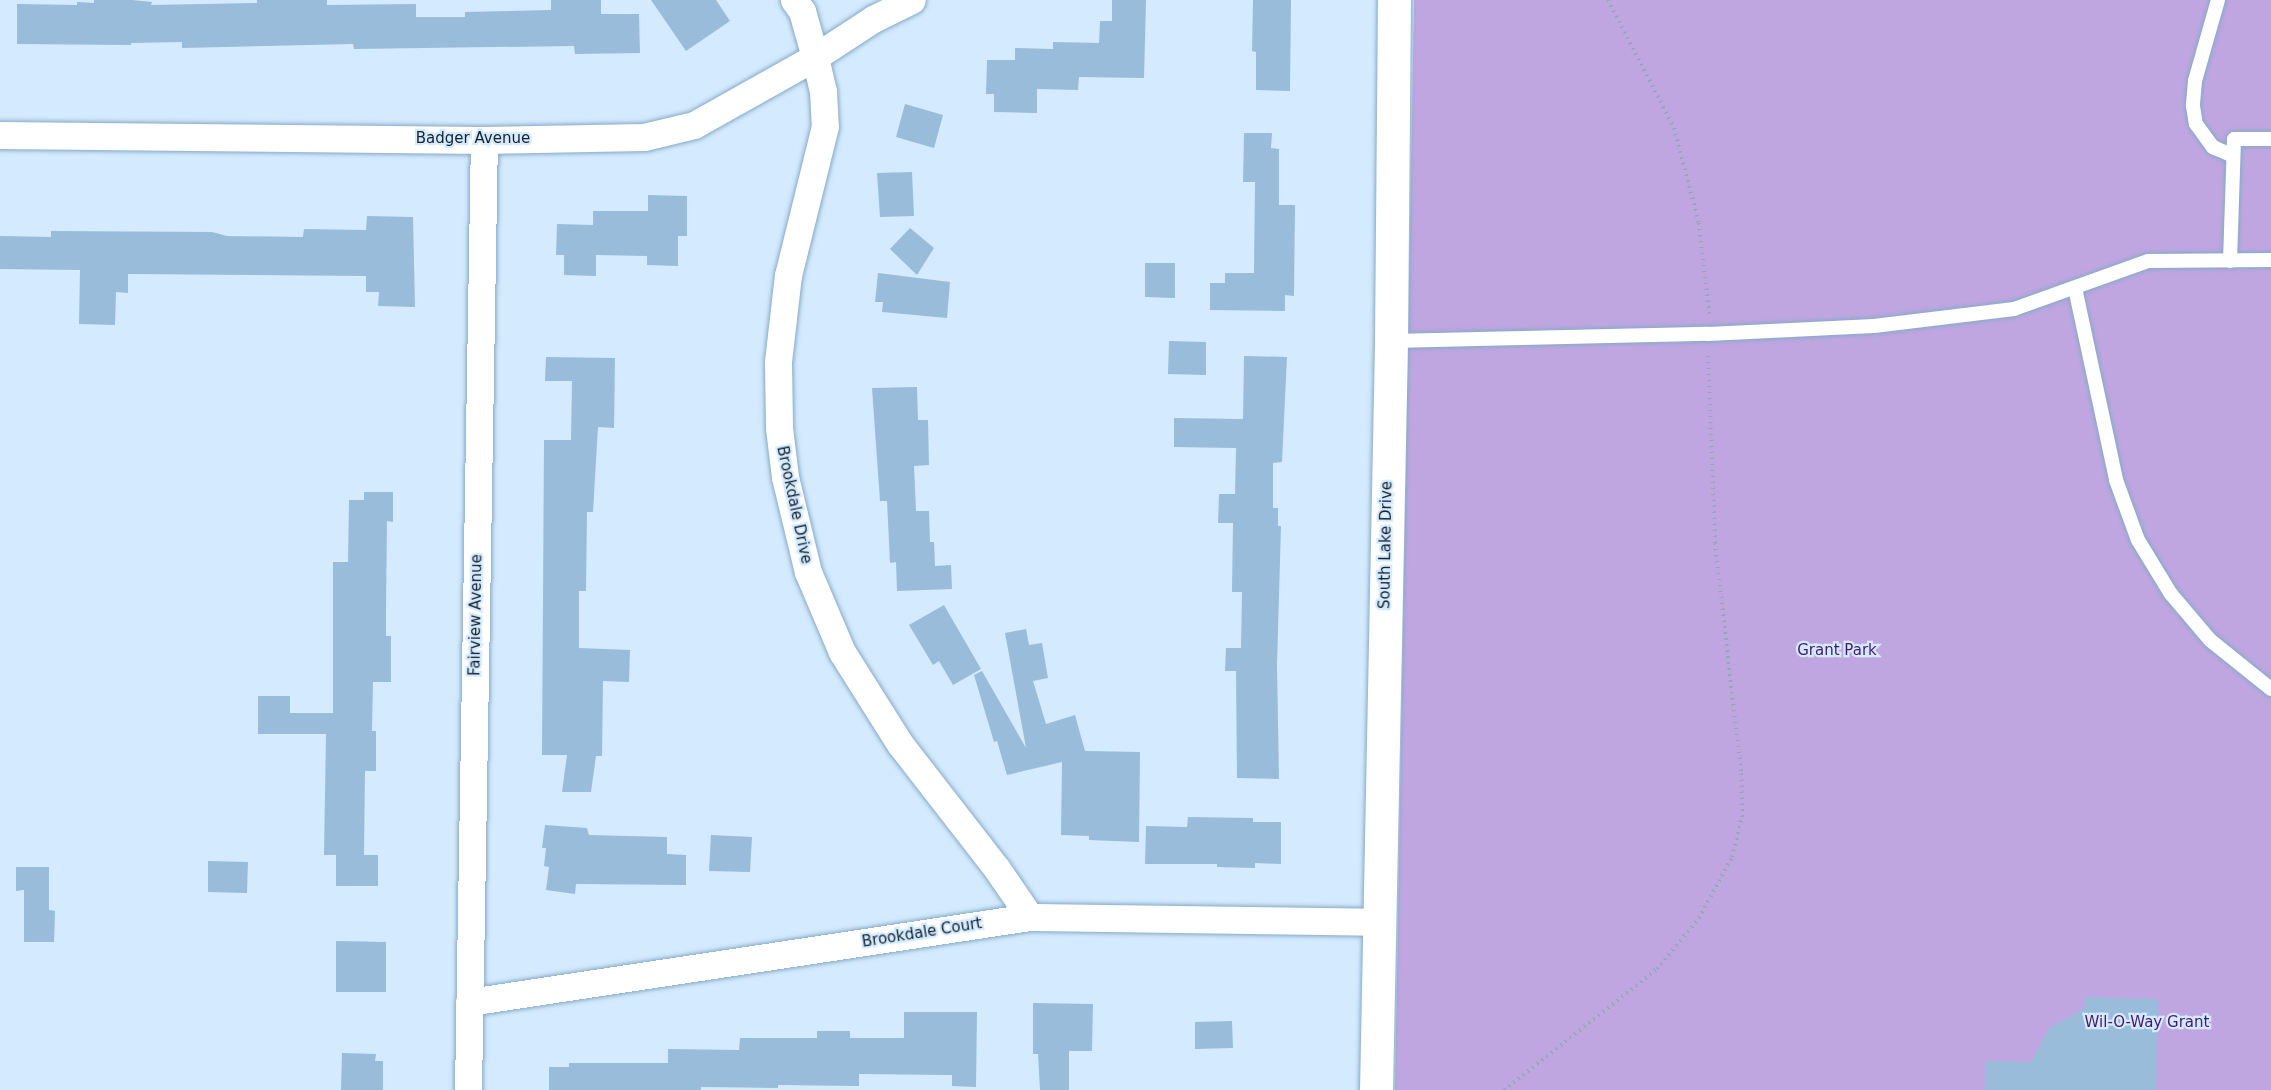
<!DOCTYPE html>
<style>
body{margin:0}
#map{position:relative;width:2271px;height:1090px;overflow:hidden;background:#d4eafe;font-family:"DejaVu Sans",sans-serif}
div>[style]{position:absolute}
.green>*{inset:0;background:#c0a6e1}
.building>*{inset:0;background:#98bcda}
.path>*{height:4px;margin-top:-2px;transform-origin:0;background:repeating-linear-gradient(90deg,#93a6b7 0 1.5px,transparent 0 6px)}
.roads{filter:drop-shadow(0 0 2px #86aac8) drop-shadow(0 0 2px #86aac8)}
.service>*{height:14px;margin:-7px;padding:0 7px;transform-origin:7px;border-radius:7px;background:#fff}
.minor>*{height:27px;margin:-13.5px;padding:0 13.5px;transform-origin:13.5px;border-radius:13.5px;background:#fff}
.tertiary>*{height:33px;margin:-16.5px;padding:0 16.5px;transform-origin:16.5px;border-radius:16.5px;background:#fff}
span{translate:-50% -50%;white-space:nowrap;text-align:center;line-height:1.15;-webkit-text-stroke:4.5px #d4eafe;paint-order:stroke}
.street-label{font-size:15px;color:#14222e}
.park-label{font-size:15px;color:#46176e}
</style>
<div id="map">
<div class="green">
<i style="clip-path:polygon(1414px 0,2271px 0,2271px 1090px,1395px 1090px)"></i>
</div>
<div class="building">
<i style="clip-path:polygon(94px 0,132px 0,152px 2px,151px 5px,257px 3px,257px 0,327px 0,327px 5px,416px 4px,416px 17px,465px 17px,465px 12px,551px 10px,551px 0,601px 0,601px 14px,639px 14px,640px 53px,575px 54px,574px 46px,354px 49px,353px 44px,182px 48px,182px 42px,131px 43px,131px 45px,17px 44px,17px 4px,77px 5px,77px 2px,94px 3px)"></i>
<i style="clip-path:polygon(651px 0,716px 0,730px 21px,686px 51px)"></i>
<i style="clip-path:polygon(1112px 0,1146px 0,1144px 78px,1079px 77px,1078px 90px,1037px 89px,1037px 113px,994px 112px,994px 94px,986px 94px,987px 60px,1015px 60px,1015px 48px,1053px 49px,1053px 42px,1099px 43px,1100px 21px,1112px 21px)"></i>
<i style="clip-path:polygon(1253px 0,1291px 0,1290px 91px,1256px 90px,1256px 52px,1252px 51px)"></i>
<i style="clip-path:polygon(905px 104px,943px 115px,934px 148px,896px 137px)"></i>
<i style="clip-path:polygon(1244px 133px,1272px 133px,1271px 148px,1279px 149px,1279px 205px,1295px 205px,1294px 296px,1285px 295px,1285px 311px,1210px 310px,1210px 283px,1225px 283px,1225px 273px,1254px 273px,1255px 182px,1243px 182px)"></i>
<i style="clip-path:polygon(912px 172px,914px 216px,880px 217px,877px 173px)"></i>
<i style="clip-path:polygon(648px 195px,687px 196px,687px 236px,678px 236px,678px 266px,647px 265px,647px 256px,596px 255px,596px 276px,564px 275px,564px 255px,556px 255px,557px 224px,593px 225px,593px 211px,648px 211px)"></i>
<i style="clip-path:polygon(367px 216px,413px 217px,415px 307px,378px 306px,379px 292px,366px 292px,366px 276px,128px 274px,128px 293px,116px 292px,115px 325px,79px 324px,80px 270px,0 269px,0 236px,51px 237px,51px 231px,212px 232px,227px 236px,303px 237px,304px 229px,366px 230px)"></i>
<i style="clip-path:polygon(910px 228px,934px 248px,917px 275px,890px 249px)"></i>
<i style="clip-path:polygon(1145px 263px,1175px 263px,1175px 298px,1145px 297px)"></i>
<i style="clip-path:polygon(878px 273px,950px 282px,947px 318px,882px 312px,883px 302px,875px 302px)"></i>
<i style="clip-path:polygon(1169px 341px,1206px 342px,1206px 375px,1168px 374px)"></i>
<i style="clip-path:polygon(1244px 356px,1287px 357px,1282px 462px,1273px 463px,1273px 508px,1278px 508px,1278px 526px,1281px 526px,1277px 665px,1279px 779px,1237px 778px,1236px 671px,1225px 671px,1226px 648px,1241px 648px,1242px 592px,1232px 592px,1233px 523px,1218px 523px,1219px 494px,1235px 494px,1236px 448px,1174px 447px,1174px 418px,1243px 419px)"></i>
<i style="clip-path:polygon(546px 357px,615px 358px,614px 428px,598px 427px,593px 512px,587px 512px,586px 591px,579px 591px,579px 648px,630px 650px,629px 682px,603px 681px,602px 756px,596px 756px,591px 792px,562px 792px,567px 755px,542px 755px,544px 440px,571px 440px,572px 381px,545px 381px)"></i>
<i style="clip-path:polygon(917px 387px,918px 420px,928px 420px,929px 465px,914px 466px,916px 511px,929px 511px,930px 542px,934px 542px,935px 566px,951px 565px,952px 589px,897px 591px,896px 562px,890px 563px,887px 501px,880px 501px,872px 388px)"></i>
<i style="clip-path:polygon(364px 492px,393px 492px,393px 522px,387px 521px,386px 609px,386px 636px,391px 636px,391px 682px,373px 682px,372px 731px,376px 731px,376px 771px,365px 771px,364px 855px,378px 855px,378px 886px,336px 886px,336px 855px,324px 855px,326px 734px,258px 734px,258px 696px,290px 696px,290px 713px,333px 713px,333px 562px,348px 562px,349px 500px,364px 500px)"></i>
<i style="clip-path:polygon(944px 605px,981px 669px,953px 685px,939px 661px,933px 665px,909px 625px)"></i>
<i style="clip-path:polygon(1026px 629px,1029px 645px,1042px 643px,1048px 678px,1033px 681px,1046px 724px,1075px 715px,1085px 751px,1140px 752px,1139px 842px,1089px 840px,1089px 836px,1061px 835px,1062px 762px,1007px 775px,997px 741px,994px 742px,974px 675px,982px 671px,1026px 748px,1005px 633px)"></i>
<i style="clip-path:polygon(1188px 817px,1253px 818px,1253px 822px,1281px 822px,1281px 864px,1255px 863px,1255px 868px,1217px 867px,1217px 864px,1145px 864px,1146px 826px,1187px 827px)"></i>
<i style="clip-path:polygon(545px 825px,587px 828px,589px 835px,667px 837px,667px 854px,686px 855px,686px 885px,576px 884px,575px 894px,546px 890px,549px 867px,544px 866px,546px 848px,542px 848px)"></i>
<i style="clip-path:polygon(711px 835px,752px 837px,750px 872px,709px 871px)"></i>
<i style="clip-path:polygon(208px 861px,248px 862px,247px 893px,208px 892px)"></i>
<i style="clip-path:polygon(16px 867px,49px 867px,49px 910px,55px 911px,54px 942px,24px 942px,24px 890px,16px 891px)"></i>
<i style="clip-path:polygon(336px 941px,386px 942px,386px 992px,336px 992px)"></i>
<i style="clip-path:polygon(2085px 997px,2158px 999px,2156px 1090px,1985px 1090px,1985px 1061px,2031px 1062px,2049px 1028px,2084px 1009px)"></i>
<i style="clip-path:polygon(1033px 1003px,1093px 1004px,1092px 1051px,1069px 1051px,1069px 1090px,1040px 1090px,1038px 1054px,1033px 1054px)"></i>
<i style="clip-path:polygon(904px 1012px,977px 1012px,976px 1087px,952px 1086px,952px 1075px,859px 1074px,859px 1086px,778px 1085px,778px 1088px,701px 1087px,701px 1090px,549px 1090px,549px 1067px,569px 1067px,569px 1063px,668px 1063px,668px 1049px,739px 1050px,740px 1038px,817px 1038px,817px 1031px,850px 1031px,850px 1038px,904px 1038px)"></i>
<i style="clip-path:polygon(1232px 1021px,1233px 1048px,1195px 1049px,1195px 1022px)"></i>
<i style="clip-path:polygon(342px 1053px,376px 1054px,375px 1061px,383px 1061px,383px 1090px,341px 1090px)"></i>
</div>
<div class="path">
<i style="left:1608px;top:0;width:144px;rotate:62.7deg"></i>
<i style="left:1674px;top:128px;width:98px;rotate:75.3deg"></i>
<i style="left:1699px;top:223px;width:91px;rotate:83.7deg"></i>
<i style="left:1504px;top:1090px;width:195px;rotate:-38.3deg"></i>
<i style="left:1657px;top:969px;width:66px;rotate:-50.5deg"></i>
<i style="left:1699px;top:918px;width:69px;rotate:-61.6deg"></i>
<i style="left:1732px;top:857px;width:41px;rotate:-76deg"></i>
<i style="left:1742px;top:817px;width:46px;rotate:-91.2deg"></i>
<i style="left:1741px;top:771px;width:229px;rotate:-96.5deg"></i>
<i style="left:1715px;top:543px;width:189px;rotate:-92.1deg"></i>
</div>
<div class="roads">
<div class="service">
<i style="left:2218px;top:0;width:84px;rotate:105.9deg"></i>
<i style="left:2195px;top:81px;width:25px;rotate:95deg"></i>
<i style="left:2193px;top:106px;width:18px;rotate:81deg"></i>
<i style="left:2196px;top:124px;width:29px;rotate:54deg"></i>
<i style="left:2213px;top:147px;width:22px;rotate:24deg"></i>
<i style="left:2230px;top:261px;width:122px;rotate:-88.1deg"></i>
<i style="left:2234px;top:139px;width:37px"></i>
<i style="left:2075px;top:288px;width:196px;rotate:77.9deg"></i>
<i style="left:2116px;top:480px;width:64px;rotate:69.9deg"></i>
<i style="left:2138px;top:540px;width:63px;rotate:58.6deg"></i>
<i style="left:2171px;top:594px;width:60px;rotate:49.7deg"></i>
<i style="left:2210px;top:640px;width:78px;rotate:38.8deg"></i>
<i style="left:1391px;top:341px;width:317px;rotate:-1.3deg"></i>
<i style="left:1708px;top:334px;width:166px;rotate:-2.8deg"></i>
<i style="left:1874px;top:326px;width:141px;rotate:-6.9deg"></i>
<i style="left:2014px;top:309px;width:142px;rotate:-19.7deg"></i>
<i style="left:2148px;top:261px;width:123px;rotate:-0.5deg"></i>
</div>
<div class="minor">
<i style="left:794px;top:0;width:14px;rotate:54deg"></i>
<i style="left:802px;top:11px;width:48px;rotate:74.2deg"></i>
<i style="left:815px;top:57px;width:35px;rotate:77deg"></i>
<i style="left:823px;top:91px;width:35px;rotate:87deg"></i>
<i style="left:825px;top:126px;width:154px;rotate:103.9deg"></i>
<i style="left:788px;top:275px;width:88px;rotate:96.6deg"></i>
<i style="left:778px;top:362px;width:66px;rotate:89.1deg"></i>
<i style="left:779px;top:428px;width:49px;rotate:83deg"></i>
<i style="left:785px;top:477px;width:98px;rotate:76.4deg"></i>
<i style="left:808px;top:572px;width:87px;rotate:67deg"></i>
<i style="left:842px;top:652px;width:109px;rotate:57.8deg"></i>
<i style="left:900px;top:744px;width:158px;rotate:52.2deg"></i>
<i style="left:997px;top:869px;width:58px;rotate:55.5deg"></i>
<i style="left:0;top:135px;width:484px;rotate:0.6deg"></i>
<i style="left:484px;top:140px;width:160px;rotate:-1.1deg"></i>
<i style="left:644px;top:137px;width:51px;rotate:-13.5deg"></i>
<i style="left:694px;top:125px;width:139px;rotate:-29.3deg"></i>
<i style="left:815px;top:57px;width:69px;rotate:-33.2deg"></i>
<i style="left:873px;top:19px;width:43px;rotate:-26deg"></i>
<i style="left:469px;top:1002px;width:567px;rotate:-8.62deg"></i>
<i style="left:1030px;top:917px;width:349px;rotate:0.8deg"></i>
<i style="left:468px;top:1090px;width:950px;rotate:-89.04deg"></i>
</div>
<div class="tertiary">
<i style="left:1376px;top:1090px;width:749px;rotate:-88.85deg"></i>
<i style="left:1391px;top:341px;width:341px;rotate:-89.5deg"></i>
</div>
</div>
<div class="street-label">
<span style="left:473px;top:139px">Badger Avenue</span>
<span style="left:794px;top:505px;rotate:78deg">Brookdale Drive</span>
<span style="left:1386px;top:545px;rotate:-89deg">South Lake Drive</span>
<span style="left:476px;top:615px;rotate:-89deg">Fairview Avenue</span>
<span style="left:922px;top:933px;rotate:-9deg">Brookdale Court</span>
</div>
<div class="park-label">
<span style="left:1837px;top:651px">Grant Park</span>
<span style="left:2147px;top:1023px">Wil-O-Way Grant</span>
</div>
</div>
